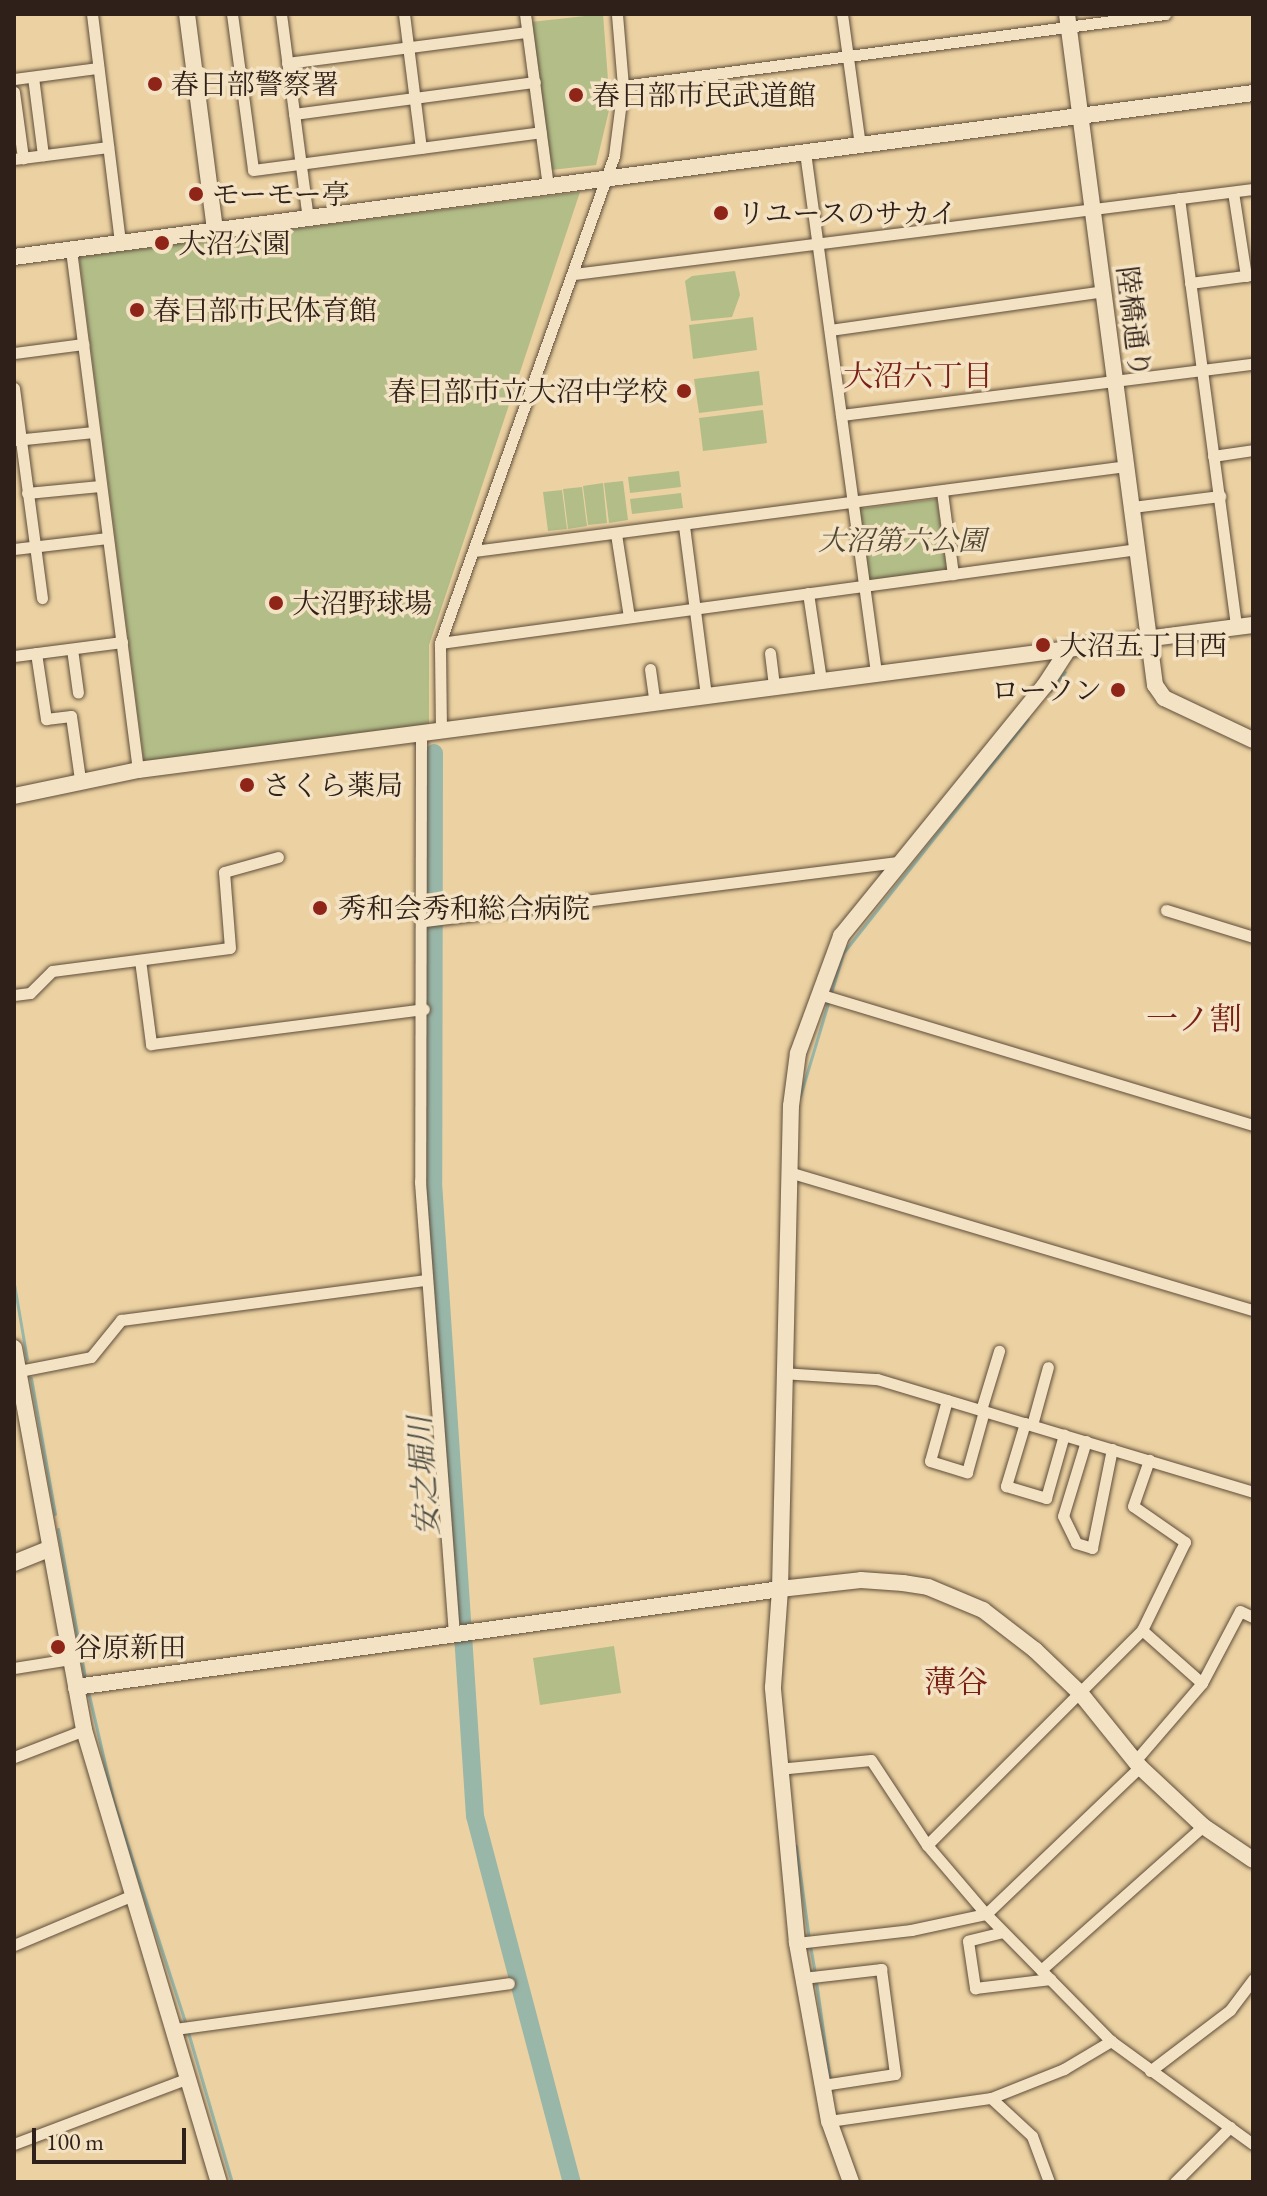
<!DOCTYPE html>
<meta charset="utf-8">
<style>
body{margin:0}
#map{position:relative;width:1267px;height:2196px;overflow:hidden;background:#ecd2a2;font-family:"EB Garamond","Noto Serif JP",serif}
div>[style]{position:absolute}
.green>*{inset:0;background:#b3bd88}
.stream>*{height:3px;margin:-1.5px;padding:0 1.5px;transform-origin:1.5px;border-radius:1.5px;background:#99b7a9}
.river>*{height:18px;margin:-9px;padding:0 9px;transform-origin:9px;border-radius:9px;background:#99b7a9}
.roads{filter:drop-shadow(0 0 2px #5e4d3b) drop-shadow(0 0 2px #5e4d3b)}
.street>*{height:11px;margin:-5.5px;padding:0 5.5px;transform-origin:5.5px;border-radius:5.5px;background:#f3e2c3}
.secondary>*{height:16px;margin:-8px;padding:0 8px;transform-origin:8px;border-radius:8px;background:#f3e2c3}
.dots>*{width:22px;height:22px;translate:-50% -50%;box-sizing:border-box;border:4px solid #f3e2c3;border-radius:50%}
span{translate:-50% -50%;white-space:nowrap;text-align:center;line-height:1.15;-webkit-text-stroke:7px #f3e2c3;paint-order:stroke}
.poi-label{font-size:28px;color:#2f2119}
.left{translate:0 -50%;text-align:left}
.right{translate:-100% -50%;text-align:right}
.street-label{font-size:28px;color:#2f2119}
.park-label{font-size:28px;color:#504835;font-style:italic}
.neighbourhood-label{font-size:30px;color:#7a1f14}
.water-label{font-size:30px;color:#4f4e44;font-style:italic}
.quarter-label{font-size:32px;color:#7a1f14}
.frame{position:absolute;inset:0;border:16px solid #2f2119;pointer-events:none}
.scale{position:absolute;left:32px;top:2128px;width:154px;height:36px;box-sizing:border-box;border:4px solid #2f2119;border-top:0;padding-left:10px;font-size:24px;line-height:28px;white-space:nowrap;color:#2f2119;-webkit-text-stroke:6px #f3e2c3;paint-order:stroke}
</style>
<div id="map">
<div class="green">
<i style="clip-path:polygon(603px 14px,610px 106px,596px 165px,551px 170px,531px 22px)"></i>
<i style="clip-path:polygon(580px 192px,429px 645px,429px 727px,144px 762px,79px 257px)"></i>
<i style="clip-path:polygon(735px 271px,740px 295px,732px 317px,691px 321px,685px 281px,692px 276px)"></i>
<i style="clip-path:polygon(753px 317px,757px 350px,693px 359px,689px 325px)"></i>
<i style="clip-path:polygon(759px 371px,763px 405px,699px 413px,694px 379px)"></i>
<i style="clip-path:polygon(763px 410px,767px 443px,703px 451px,699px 418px)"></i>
<i style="clip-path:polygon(679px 471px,681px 487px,630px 493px,628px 477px)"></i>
<i style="clip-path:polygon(623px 481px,628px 520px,609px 523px,604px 483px)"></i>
<i style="clip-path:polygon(603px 483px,607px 523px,588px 525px,583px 486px)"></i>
<i style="clip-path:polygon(582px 487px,587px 526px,568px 529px,563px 489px)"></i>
<i style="clip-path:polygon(562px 490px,567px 529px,548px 531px,543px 492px)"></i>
<i style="clip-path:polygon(681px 493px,683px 508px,632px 514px,630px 499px)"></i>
<i style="clip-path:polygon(937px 499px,947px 570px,867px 581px,857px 509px)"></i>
<i style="clip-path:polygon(614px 1646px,621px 1693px,540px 1705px,533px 1658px)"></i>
</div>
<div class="stream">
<i style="left:1050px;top:691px;width:24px;rotate:-52deg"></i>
<i style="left:831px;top:993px;width:42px;rotate:-73.3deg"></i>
<i style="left:843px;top:953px;width:298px;rotate:-51.7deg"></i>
<i style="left:800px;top:1096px;width:100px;rotate:-73.2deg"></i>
<i style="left:14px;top:1284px;width:76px;rotate:80.2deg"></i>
<i style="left:31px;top:1378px;width:138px;rotate:80deg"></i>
<i style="left:58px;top:1529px;width:150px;rotate:79.7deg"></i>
<i style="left:89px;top:1695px;width:111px;rotate:77deg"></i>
<i style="left:114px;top:1803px;width:233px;rotate:72deg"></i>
<i style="left:796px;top:1846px;width:93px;rotate:82deg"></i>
<i style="left:810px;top:1945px;width:29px;rotate:80deg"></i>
<i style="left:816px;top:1981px;width:100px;rotate:82deg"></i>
<i style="left:188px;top:2032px;width:156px;rotate:73.7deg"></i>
</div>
<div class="river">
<i style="left:434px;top:753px;width:429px;rotate:90.1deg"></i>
<i style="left:433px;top:1182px;width:635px;rotate:86.21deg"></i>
<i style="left:475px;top:1816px;width:379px;rotate:75.2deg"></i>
</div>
<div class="roads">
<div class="street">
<i style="left:92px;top:14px;width:231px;rotate:83deg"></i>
<i style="left:232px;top:14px;width:157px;rotate:82.3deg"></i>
<i style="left:253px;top:170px;width:290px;rotate:-7.5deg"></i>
<i style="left:281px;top:14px;width:207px;rotate:82.5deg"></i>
<i style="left:404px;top:14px;width:135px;rotate:82.8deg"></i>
<i style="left:525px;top:14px;width:174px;rotate:82.4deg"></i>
<i style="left:842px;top:14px;width:132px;rotate:82.2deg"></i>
<i style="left:287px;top:63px;width:242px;rotate:-7.4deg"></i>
<i style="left:33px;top:77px;width:79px;rotate:82.7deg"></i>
<i style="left:14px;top:79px;width:85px;rotate:-7.5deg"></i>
<i style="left:623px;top:86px;width:547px;rotate:-7.57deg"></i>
<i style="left:14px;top:92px;width:67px;rotate:82.2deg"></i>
<i style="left:294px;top:114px;width:243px;rotate:-7.6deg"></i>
<i style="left:805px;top:152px;width:525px;rotate:82.23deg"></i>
<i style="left:14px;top:159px;width:95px;rotate:-7.3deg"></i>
<i style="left:1233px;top:192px;width:85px;rotate:81.2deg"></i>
<i style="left:1179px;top:198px;width:433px;rotate:82.4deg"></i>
<i style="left:71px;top:250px;width:524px;rotate:82.66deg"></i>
<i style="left:574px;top:274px;width:684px;rotate:-7.14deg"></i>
<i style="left:1190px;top:283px;width:63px;rotate:-7.4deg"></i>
<i style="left:830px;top:330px;width:277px;rotate:-8.1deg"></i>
<i style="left:14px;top:353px;width:70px;rotate:-7.4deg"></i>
<i style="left:14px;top:388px;width:212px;rotate:82.4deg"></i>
<i style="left:841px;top:415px;width:415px;rotate:-7.1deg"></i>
<i style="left:15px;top:440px;width:79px;rotate:-5.8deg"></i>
<i style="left:1213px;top:456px;width:40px;rotate:-8.5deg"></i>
<i style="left:942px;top:492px;width:83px;rotate:82.4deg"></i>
<i style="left:27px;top:493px;width:73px;rotate:-5.5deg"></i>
<i style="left:1132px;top:507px;width:89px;rotate:-7.1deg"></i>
<i style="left:684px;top:526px;width:171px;rotate:82.6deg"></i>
<i style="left:616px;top:534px;width:84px;rotate:81.1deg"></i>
<i style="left:14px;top:549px;width:94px;rotate:-6.7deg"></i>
<i style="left:474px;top:551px;width:659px;rotate:-7.42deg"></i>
<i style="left:808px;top:593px;width:88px;rotate:81.5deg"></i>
<i style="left:440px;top:643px;width:704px;rotate:-7.67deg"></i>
<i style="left:72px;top:649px;width:44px;rotate:82.2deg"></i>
<i style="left:36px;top:653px;width:67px;rotate:81.4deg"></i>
<i style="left:46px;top:719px;width:25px;rotate:-7deg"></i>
<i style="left:71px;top:716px;width:64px;rotate:81.9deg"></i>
<i style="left:770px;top:653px;width:33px;rotate:83deg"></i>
<i style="left:14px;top:656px;width:109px;rotate:-7.4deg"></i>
<i style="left:650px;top:669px;width:34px;rotate:82deg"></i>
<i style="left:441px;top:731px;width:88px;rotate:-90.7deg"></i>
<i style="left:440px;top:643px;width:517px;rotate:-70.34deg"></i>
<i style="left:614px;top:156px;width:71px;rotate:-82.7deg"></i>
<i style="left:623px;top:86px;width:72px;rotate:-94.8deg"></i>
<i style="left:421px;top:733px;width:449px;rotate:90.1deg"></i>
<i style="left:420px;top:1182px;width:452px;rotate:85.7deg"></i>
<i style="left:1166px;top:910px;width:91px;rotate:17.2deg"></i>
<i style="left:424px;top:921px;width:478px;rotate:-7.1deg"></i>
<i style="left:140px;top:960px;width:85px;rotate:82.5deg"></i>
<i style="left:151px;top:1044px;width:275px;rotate:-7.3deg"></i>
<i style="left:819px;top:994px;width:453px;rotate:16.8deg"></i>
<i style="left:14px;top:995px;width:16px;rotate:-7deg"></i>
<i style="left:30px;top:993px;width:31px;rotate:-45deg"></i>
<i style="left:52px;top:971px;width:179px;rotate:-7.4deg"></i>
<i style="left:230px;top:948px;width:76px;rotate:-94.5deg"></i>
<i style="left:224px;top:872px;width:56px;rotate:-15.5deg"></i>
<i style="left:789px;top:1172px;width:484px;rotate:16.6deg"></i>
<i style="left:14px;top:1372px;width:78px;rotate:-11deg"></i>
<i style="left:91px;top:1357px;width:48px;rotate:-51deg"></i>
<i style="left:121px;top:1320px;width:308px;rotate:-7.5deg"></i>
<i style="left:783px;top:1373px;width:94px;rotate:3.7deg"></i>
<i style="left:877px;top:1379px;width:393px;rotate:16.7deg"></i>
<i style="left:947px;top:1400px;width:63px;rotate:105.6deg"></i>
<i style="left:930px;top:1461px;width:39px;rotate:17deg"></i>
<i style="left:967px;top:1472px;width:63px;rotate:-74.4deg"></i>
<i style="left:981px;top:1410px;width:62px;rotate:-73deg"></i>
<i style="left:1025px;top:1423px;width:66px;rotate:106.8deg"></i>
<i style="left:1006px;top:1486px;width:42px;rotate:16.7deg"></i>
<i style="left:1046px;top:1498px;width:66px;rotate:-74.1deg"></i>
<i style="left:1032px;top:1425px;width:60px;rotate:-74.6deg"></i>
<i style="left:1086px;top:1441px;width:78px;rotate:107deg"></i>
<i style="left:1063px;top:1516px;width:30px;rotate:64deg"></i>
<i style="left:1076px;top:1543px;width:17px;rotate:17deg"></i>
<i style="left:1092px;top:1548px;width:101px;rotate:-78.6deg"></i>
<i style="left:1142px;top:1630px;width:80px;rotate:41.5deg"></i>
<i style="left:14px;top:1668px;width:57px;rotate:-9.1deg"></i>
<i style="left:14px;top:1757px;width:75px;rotate:-21.1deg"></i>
<i style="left:1135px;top:1761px;width:103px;rotate:-49.3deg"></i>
<i style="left:1202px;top:1683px;width:81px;rotate:-62.2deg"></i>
<i style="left:1240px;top:1611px;width:14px;rotate:25deg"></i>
<i style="left:778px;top:1769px;width:93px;rotate:-5.5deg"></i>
<i style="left:871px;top:1760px;width:102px;rotate:56.6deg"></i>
<i style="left:927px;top:1845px;width:91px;rotate:49.5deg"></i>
<i style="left:986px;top:1914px;width:178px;rotate:45.5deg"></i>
<i style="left:1111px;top:2041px;width:175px;rotate:36deg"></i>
<i style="left:927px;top:1845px;width:304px;rotate:-45deg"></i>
<i style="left:1142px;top:1630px;width:98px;rotate:-64deg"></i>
<i style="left:1185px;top:1542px;width:63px;rotate:-145.3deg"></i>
<i style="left:1133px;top:1506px;width:49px;rotate:-70.8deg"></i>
<i style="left:1003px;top:1932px;width:36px;rotate:166deg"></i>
<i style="left:968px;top:1941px;width:48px;rotate:81.5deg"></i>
<i style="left:975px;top:1988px;width:76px;rotate:-6.8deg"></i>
<i style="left:797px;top:1943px;width:115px;rotate:-6.5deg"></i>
<i style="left:911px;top:1930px;width:77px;rotate:-12deg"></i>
<i style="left:986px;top:1914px;width:213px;rotate:-43.7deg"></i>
<i style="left:14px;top:1945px;width:129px;rotate:-22.8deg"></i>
<i style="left:1041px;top:1970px;width:217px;rotate:-41.6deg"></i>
<i style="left:803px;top:1978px;width:79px;rotate:-6.6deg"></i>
<i style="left:881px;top:1969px;width:106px;rotate:82.4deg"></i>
<i style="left:895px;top:2074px;width:73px;rotate:171.3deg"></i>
<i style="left:175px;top:2029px;width:337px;rotate:-7.8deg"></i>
<i style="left:1150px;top:2071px;width:101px;rotate:-37.3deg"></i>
<i style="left:1230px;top:2010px;width:39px;rotate:-53deg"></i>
<i style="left:991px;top:2098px;width:56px;rotate:42.8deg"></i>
<i style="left:1032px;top:2136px;width:49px;rotate:69.7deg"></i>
<i style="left:829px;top:2121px;width:164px;rotate:-8.1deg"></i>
<i style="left:991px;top:2098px;width:79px;rotate:-21.7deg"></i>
<i style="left:1064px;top:2069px;width:55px;rotate:-30.8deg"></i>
<i style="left:14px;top:2144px;width:187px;rotate:-20.7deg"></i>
<i style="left:1175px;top:2182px;width:78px;rotate:-45deg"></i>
</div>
<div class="secondary">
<i style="left:187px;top:14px;width:219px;rotate:82.6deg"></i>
<i style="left:1067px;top:14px;width:677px;rotate:82.53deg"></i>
<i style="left:1155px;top:685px;width:16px;rotate:55deg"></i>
<i style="left:1164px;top:698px;width:98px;rotate:25.3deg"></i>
<i style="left:14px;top:257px;width:1250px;rotate:-7.54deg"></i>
<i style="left:14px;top:796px;width:127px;rotate:-11.8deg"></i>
<i style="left:138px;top:770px;width:1124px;rotate:-7.41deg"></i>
<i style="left:14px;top:1348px;width:388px;rotate:79.6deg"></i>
<i style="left:84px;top:1730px;width:472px;rotate:73.4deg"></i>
<i style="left:14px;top:1563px;width:38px;rotate:-22deg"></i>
<i style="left:76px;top:1687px;width:711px;rotate:-7.92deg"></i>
<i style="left:780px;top:1589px;width:81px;rotate:-6.3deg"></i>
<i style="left:861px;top:1580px;width:42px;rotate:4.1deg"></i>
<i style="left:903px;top:1583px;width:25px;rotate:9deg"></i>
<i style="left:928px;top:1587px;width:60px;rotate:22.7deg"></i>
<i style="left:983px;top:1610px;width:66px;rotate:37.6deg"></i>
<i style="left:1035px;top:1650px;width:64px;rotate:43.7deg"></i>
<i style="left:1081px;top:1694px;width:94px;rotate:51.1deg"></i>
<i style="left:1140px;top:1767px;width:86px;rotate:43.1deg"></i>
<i style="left:1203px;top:1826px;width:60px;rotate:34.2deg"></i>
<i style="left:851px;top:2182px;width:65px;rotate:-109.8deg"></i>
<i style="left:829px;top:2121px;width:181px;rotate:-100.2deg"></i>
<i style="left:797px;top:1943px;width:257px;rotate:-95.4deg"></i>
<i style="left:773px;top:1687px;width:98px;rotate:-85.9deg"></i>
<i style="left:780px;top:1589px;width:483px;rotate:-88.7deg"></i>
<i style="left:791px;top:1106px;width:53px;rotate:-82.5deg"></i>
<i style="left:798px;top:1053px;width:125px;rotate:-69.8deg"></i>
<i style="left:841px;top:936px;width:323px;rotate:-50.9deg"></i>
<i style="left:1045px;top:685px;width:44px;rotate:-57deg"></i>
</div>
</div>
<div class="dots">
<i style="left:155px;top:84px;background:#8f2418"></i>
<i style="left:576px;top:95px;background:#8f2418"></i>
<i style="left:196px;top:194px;background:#8f2418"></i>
<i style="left:721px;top:213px;background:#8f2418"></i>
<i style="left:162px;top:243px;background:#8f2418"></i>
<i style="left:137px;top:310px;background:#8f2418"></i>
<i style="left:684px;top:391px;background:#8f2418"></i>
<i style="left:276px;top:603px;background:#8f2418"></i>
<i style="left:1043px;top:645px;background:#8f2418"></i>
<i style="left:1118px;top:690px;background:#8f2418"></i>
<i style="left:247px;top:785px;background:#8f2418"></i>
<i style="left:320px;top:908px;background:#8f2418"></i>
<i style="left:58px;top:1647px;background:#8f2418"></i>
</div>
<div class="poi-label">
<span class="left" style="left:171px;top:84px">春日部警察署</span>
<span class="left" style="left:592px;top:95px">春日部市民武道館</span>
<span class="left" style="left:212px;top:194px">モーモー亭</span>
<span class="left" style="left:737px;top:213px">リユースのサカイ</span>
<span class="left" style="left:178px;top:243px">大沼公園</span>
<span class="left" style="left:153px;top:310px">春日部市民体育館</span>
<span class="right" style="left:668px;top:391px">春日部市立大沼中学校</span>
<span class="left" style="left:292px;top:603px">大沼野球場</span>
<span class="left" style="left:1059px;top:645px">大沼五丁目西</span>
<span class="right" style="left:1102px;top:690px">ローソン</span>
<span class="left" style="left:263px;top:785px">さくら薬局</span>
<span class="left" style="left:338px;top:908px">秀和会秀和総合病院</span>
<span class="left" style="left:74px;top:1647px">谷原新田</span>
</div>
<div class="street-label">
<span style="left:1134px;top:322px;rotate:83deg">陸橋通り</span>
</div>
<div class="park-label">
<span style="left:902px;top:540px">大沼第六公園</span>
</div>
<div class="neighbourhood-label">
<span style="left:918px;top:376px">大沼六丁目</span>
</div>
<div class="water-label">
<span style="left:424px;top:1476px;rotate:-94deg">安之堀川</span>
</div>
<div class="quarter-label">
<span style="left:1194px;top:1019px">一ノ割</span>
<span style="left:956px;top:1682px">薄谷</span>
</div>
<div class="frame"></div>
<div class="scale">100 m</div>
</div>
